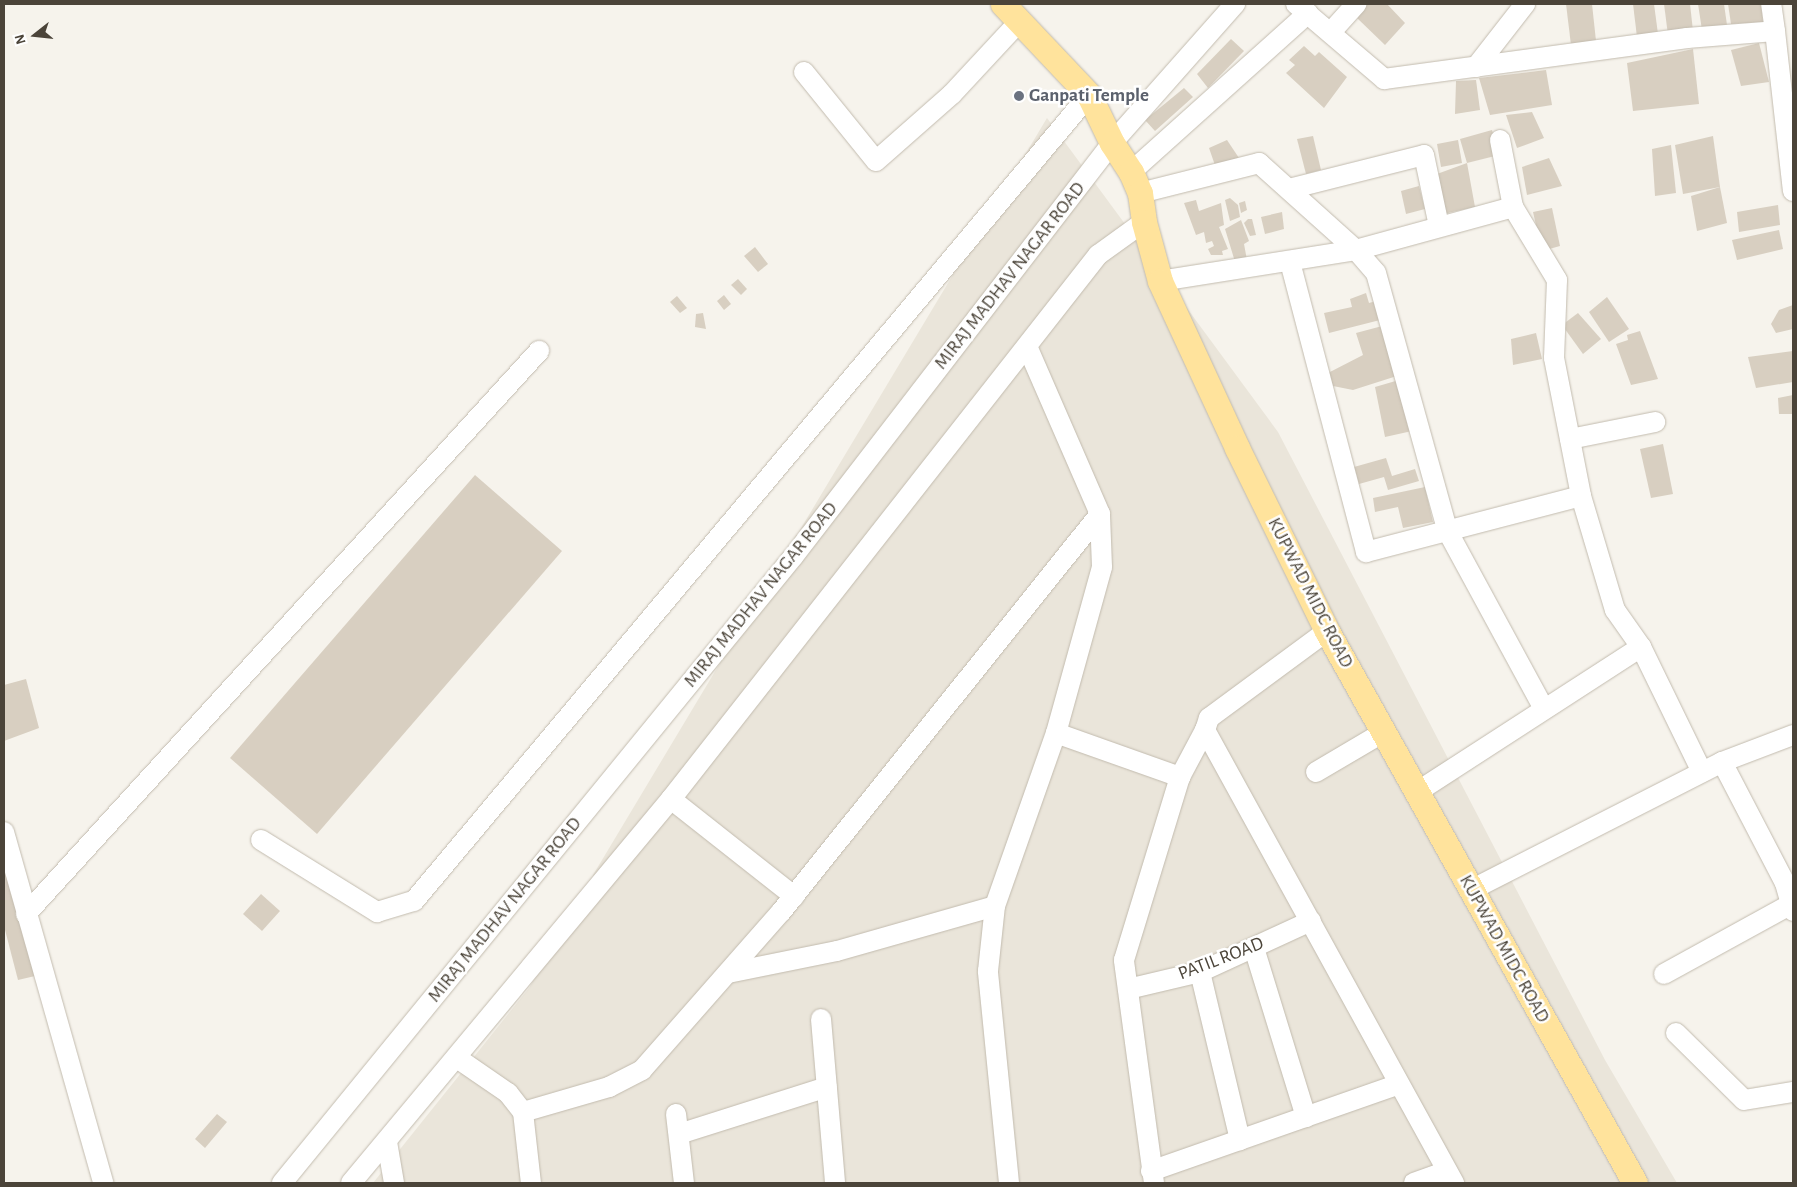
<!DOCTYPE html>
<style>
body{margin:0}
#map{position:relative;width:1797px;height:1187px;overflow:hidden;background:#f6f3ec;font-family:"Alegreya Sans",sans-serif}
div>[style]{position:absolute}
.residential>*{inset:0;background:#eae5da}
.building>*{inset:0;background:#d8cfc1}
.roads{filter:drop-shadow(0 0 1px #c2bbae) drop-shadow(0 0 1px #c2bbae)}
.minor>*{height:20px;margin:-10px;padding:0 10px;transform-origin:10px;border-radius:10px;background:#fff}
.major>*{height:25px;margin:-12.5px;padding:0 12.5px;transform-origin:12.5px;border-radius:12.5px;background:#ffe39c}
.dots>*{width:14px;height:14px;translate:-50% -50%;box-sizing:border-box;border:2px solid #fff;border-radius:50%}
span{translate:-50% -50%;white-space:nowrap;text-align:center;line-height:1.15;-webkit-text-stroke:5px #fff;paint-order:stroke}
.worship-label{font-size:19px;color:#5b616d;font-weight:700}
.left{translate:0 -50%;text-align:left}
.street-label{font-size:19px;color:#4b4439}
.frame{position:absolute;inset:0;border:5px solid #4b4439;pointer-events:none}
.north{position:absolute;left:10px;top:10px;width:50px;height:50px;-webkit-text-stroke:4px #fff;paint-order:stroke;rotate:254deg;font-size:14px;font-weight:700;line-height:20px;text-align:center;color:#4b4439}
.north::after{content:'';display:block;margin:auto;width:18px;height:22px;background:#4b4439;clip-path:polygon(50% 0,100% 100%,50% 72%,0 100%)}
</style>
<div id="map">
<div class="residential">
<i style="clip-path:polygon(1047px 118px,1278px 432px,1605px 1060px,1677px 1183px,373px 1183px,529px 988px,595px 877px,593px 875px)"></i>
</div>
<div class="building">
<i style="clip-path:polygon(1368px 4px,1387px 4px,1405px 23px,1385px 45px,1357px 18px)"></i>
<i style="clip-path:polygon(1566px 4px,1592px 4px,1596px 41px,1571px 45px)"></i>
<i style="clip-path:polygon(1633px 4px,1654px 4px,1658px 34px,1637px 37px)"></i>
<i style="clip-path:polygon(1664px 4px,1690px 4px,1693px 31px,1668px 35px)"></i>
<i style="clip-path:polygon(1698px 4px,1724px 4px,1727px 25px,1702px 30px)"></i>
<i style="clip-path:polygon(1728px 4px,1761px 4px,1763px 22px,1731px 24px)"></i>
<i style="clip-path:polygon(1231px 39px,1244px 51px,1208px 88px,1197px 74px)"></i>
<i style="clip-path:polygon(1759px 43px,1769px 82px,1741px 86px,1731px 50px)"></i>
<i style="clip-path:polygon(1304px 46px,1315px 56px,1319px 52px,1347px 77px,1324px 108px,1286px 73px,1295px 65px,1289px 60px)"></i>
<i style="clip-path:polygon(1693px 49px,1699px 104px,1633px 111px,1627px 63px)"></i>
<i style="clip-path:polygon(1546px 70px,1552px 105px,1490px 115px,1479px 78px)"></i>
<i style="clip-path:polygon(1476px 80px,1480px 110px,1455px 114px,1456px 81px)"></i>
<i style="clip-path:polygon(1184px 88px,1193px 97px,1155px 131px,1145px 120px)"></i>
<i style="clip-path:polygon(1532px 112px,1544px 138px,1517px 148px,1506px 115px)"></i>
<i style="clip-path:polygon(1492px 130px,1499px 155px,1467px 163px,1475px 207px,1443px 214px,1437px 174px,1467px 163px,1460px 139px)"></i>
<i style="clip-path:polygon(1313px 136px,1321px 170px,1306px 174px,1297px 139px)"></i>
<i style="clip-path:polygon(1713px 136px,1720px 187px,1683px 194px,1675px 145px)"></i>
<i style="clip-path:polygon(1227px 140px,1239px 158px,1217px 171px,1209px 148px)"></i>
<i style="clip-path:polygon(1458px 140px,1462px 163px,1441px 167px,1437px 144px)"></i>
<i style="clip-path:polygon(1671px 145px,1676px 193px,1655px 196px,1652px 149px)"></i>
<i style="clip-path:polygon(1549px 158px,1562px 186px,1527px 195px,1522px 167px)"></i>
<i style="clip-path:polygon(1419px 186px,1425px 209px,1406px 214px,1401px 191px)"></i>
<i style="clip-path:polygon(1720px 187px,1727px 223px,1697px 231px,1691px 196px)"></i>
<i style="clip-path:polygon(1230px 198px,1238px 205px,1240px 217px,1230px 221px,1225px 200px)"></i>
<i style="clip-path:polygon(1196px 200px,1199px 211px,1221px 203px,1224px 225px,1219px 227px,1228px 249px,1222px 251px,1223px 255px,1211px 255px,1208px 249px,1214px 246px,1212px 241px,1206px 243px,1204px 232px,1196px 235px,1184px 203px)"></i>
<i style="clip-path:polygon(1245px 201px,1247px 210px,1241px 213px,1239px 203px)"></i>
<i style="clip-path:polygon(1778px 205px,1780px 225px,1739px 232px,1737px 212px)"></i>
<i style="clip-path:polygon(1552px 208px,1560px 246px,1542px 251px,1533px 212px)"></i>
<i style="clip-path:polygon(1282px 212px,1284px 229px,1265px 234px,1261px 217px)"></i>
<i style="clip-path:polygon(1248px 219px,1252px 219px,1256px 235px,1250px 236px,1244px 223px)"></i>
<i style="clip-path:polygon(1241px 220px,1249px 241px,1244px 244px,1247px 260px,1236px 265px,1225px 229px)"></i>
<i style="clip-path:polygon(1779px 230px,1783px 249px,1737px 260px,1732px 240px)"></i>
<i style="clip-path:polygon(755px 247px,768px 264px,758px 272px,744px 256px)"></i>
<i style="clip-path:polygon(738px 279px,747px 289px,741px 295px,731px 285px)"></i>
<i style="clip-path:polygon(1366px 293px,1369px 303px,1376px 301px,1380px 320px,1329px 333px,1324px 313px,1352px 307px,1350px 299px)"></i>
<i style="clip-path:polygon(724px 295px,731px 304px,724px 310px,717px 301px)"></i>
<i style="clip-path:polygon(677px 296px,687px 308px,680px 313px,670px 302px)"></i>
<i style="clip-path:polygon(1607px 297px,1629px 329px,1609px 342px,1589px 312px)"></i>
<i style="clip-path:polygon(1793px 305px,1793px 329px,1776px 333px,1771px 324px,1779px 310px)"></i>
<i style="clip-path:polygon(703px 313px,706px 329px,695px 327px,696px 314px)"></i>
<i style="clip-path:polygon(1578px 313px,1601px 339px,1583px 354px,1562px 325px)"></i>
<i style="clip-path:polygon(1386px 325px,1400px 375px,1353px 390px,1333px 386px,1328px 373px,1363px 355px,1356px 333px)"></i>
<i style="clip-path:polygon(1640px 331px,1658px 379px,1631px 385px,1616px 344px,1628px 340px,1627px 335px)"></i>
<i style="clip-path:polygon(1536px 333px,1542px 359px,1513px 365px,1511px 339px)"></i>
<i style="clip-path:polygon(1793px 351px,1793px 382px,1756px 388px,1748px 357px)"></i>
<i style="clip-path:polygon(1399px 380px,1412px 431px,1385px 437px,1375px 387px)"></i>
<i style="clip-path:polygon(1793px 395px,1793px 414px,1779px 414px,1778px 398px)"></i>
<i style="clip-path:polygon(1663px 444px,1673px 494px,1651px 498px,1640px 449px)"></i>
<i style="clip-path:polygon(1386px 458px,1392px 476px,1415px 469px,1419px 481px,1388px 490px,1384px 477px,1359px 484px,1354px 467px)"></i>
<i style="clip-path:polygon(475px 475px,562px 551px,317px 834px,230px 758px)"></i>
<i style="clip-path:polygon(1425px 487px,1433px 522px,1403px 528px,1398px 507px,1375px 512px,1373px 498px)"></i>
<i style="clip-path:polygon(26px 679px,39px 728px,4px 741px,4px 685px)"></i>
<i style="clip-path:polygon(4px 863px,35px 976px,18px 980px,4px 926px)"></i>
<i style="clip-path:polygon(261px 894px,280px 911px,262px 931px,243px 914px)"></i>
<i style="clip-path:polygon(217px 1114px,227px 1122px,205px 1148px,195px 1139px)"></i>
</div>
<div class="roads">
<div class="minor">
<i style="left:1296px;top:4px;width:116px;rotate:40.4deg"></i>
<i style="left:1384px;top:79px;width:306px;rotate:-7.7deg"></i>
<i style="left:1687px;top:38px;width:88px;rotate:-4.5deg"></i>
<i style="left:1775px;top:31px;width:27px;rotate:-98deg"></i>
<i style="left:1775px;top:31px;width:161px;rotate:83.6deg"></i>
<i style="left:1331px;top:32px;width:38px;rotate:-48deg"></i>
<i style="left:1476px;top:67px;width:80px;rotate:-52.1deg"></i>
<i style="left:804px;top:72px;width:114px;rotate:51deg"></i>
<i style="left:876px;top:161px;width:101px;rotate:-41.4deg"></i>
<i style="left:952px;top:94px;width:97px;rotate:-47.1deg"></i>
<i style="left:1500px;top:140px;width:68px;rotate:79deg"></i>
<i style="left:1513px;top:207px;width:85px;rotate:58.9deg"></i>
<i style="left:1557px;top:280px;width:78px;rotate:92.2deg"></i>
<i style="left:1554px;top:358px;width:141px;rotate:78.9deg"></i>
<i style="left:1581px;top:496px;width:119px;rotate:73.4deg"></i>
<i style="left:1615px;top:610px;width:45px;rotate:54.9deg"></i>
<i style="left:1641px;top:647px;width:139px;rotate:64deg"></i>
<i style="left:1131px;top:172px;width:238px;rotate:-41.9deg"></i>
<i style="left:1289px;top:189px;width:139px;rotate:-14.1deg"></i>
<i style="left:1424px;top:155px;width:73px;rotate:78.1deg"></i>
<i style="left:1140px;top:193px;width:123px;rotate:-14.1deg"></i>
<i style="left:1259px;top:163px;width:130px;rotate:41.9deg"></i>
<i style="left:1356px;top:250px;width:163px;rotate:-15.3deg"></i>
<i style="left:1290px;top:262px;width:300px;rotate:75.3deg"></i>
<i style="left:1366px;top:552px;width:222px;rotate:-14.6deg"></i>
<i style="left:1160px;top:281px;width:198px;rotate:-9deg"></i>
<i style="left:1356px;top:250px;width:30px;rotate:49deg"></i>
<i style="left:1376px;top:273px;width:269px;rotate:74.5deg"></i>
<i style="left:1448px;top:532px;width:201px;rotate:61.5deg"></i>
<i style="left:1570px;top:439px;width:87px;rotate:-11.3deg"></i>
<i style="left:1327px;top:631px;width:147px;rotate:143.6deg"></i>
<i style="left:1209px;top:718px;width:13px;rotate:108deg"></i>
<i style="left:1205px;top:730px;width:517px;rotate:61.2deg"></i>
<i style="left:1056px;top:733px;width:132px;rotate:19.5deg"></i>
<i style="left:1793px;top:735px;width:76px;rotate:159.2deg"></i>
<i style="left:1722px;top:762px;width:136px;rotate:62.5deg"></i>
<i style="left:1785px;top:883px;width:29px;rotate:74deg"></i>
<i style="left:1316px;top:772px;width:79px;rotate:-30.5deg"></i>
<i style="left:1417px;top:792px;width:267px;rotate:-32.9deg"></i>
<i style="left:671px;top:799px;width:157px;rotate:38.3deg"></i>
<i style="left:4px;top:832px;width:365px;rotate:74.2deg"></i>
<i style="left:261px;top:840px;width:137px;rotate:31.8deg"></i>
<i style="left:377px;top:912px;width:39px;rotate:-17deg"></i>
<i style="left:414px;top:901px;width:1051px;rotate:-50.05deg"></i>
<i style="left:1471px;top:890px;width:282px;rotate:-27deg"></i>
<i style="left:26px;top:914px;width:762px;rotate:-47.66deg"></i>
<i style="left:1254px;top:948px;width:177px;rotate:72.9deg"></i>
<i style="left:1200px;top:972px;width:173px;rotate:76.6deg"></i>
<i style="left:728px;top:973px;width:111px;rotate:-11.4deg"></i>
<i style="left:837px;top:951px;width:164px;rotate:-15.9deg"></i>
<i style="left:1664px;top:974px;width:147px;rotate:-28.8deg"></i>
<i style="left:1128px;top:989px;width:74px;rotate:-13.3deg"></i>
<i style="left:1200px;top:972px;width:122px;rotate:-24.7deg"></i>
<i style="left:821px;top:1019px;width:165px;rotate:85.1deg"></i>
<i style="left:1676px;top:1033px;width:95px;rotate:44.6deg"></i>
<i style="left:1744px;top:1100px;width:50px;rotate:-9.3deg"></i>
<i style="left:457px;top:1058px;width:62px;rotate:34.5deg"></i>
<i style="left:508px;top:1093px;width:24px;rotate:52deg"></i>
<i style="left:523px;top:1112px;width:71px;rotate:83.6deg"></i>
<i style="left:523px;top:1112px;width:90px;rotate:-16.2deg"></i>
<i style="left:609px;top:1087px;width:37px;rotate:-27deg"></i>
<i style="left:642px;top:1070px;width:210px;rotate:-48.7deg"></i>
<i style="left:781px;top:912px;width:510px;rotate:-51.29deg"></i>
<i style="left:676px;top:1114px;width:69px;rotate:83.4deg"></i>
<i style="left:679px;top:1134px;width:155px;rotate:-17.6deg"></i>
<i style="left:387px;top:1142px;width:42px;rotate:80.3deg"></i>
<i style="left:1151px;top:1171px;width:263px;rotate:-19.3deg"></i>
<i style="left:282px;top:1183px;width:808px;rotate:-50.78deg"></i>
<i style="left:793px;top:557px;width:523px;rotate:-52.38deg"></i>
<i style="left:1112px;top:143px;width:186px;rotate:-48.5deg"></i>
<i style="left:351px;top:1183px;width:500px;rotate:-50.2deg"></i>
<i style="left:671px;top:799px;width:692px;rotate:-51.87deg"></i>
<i style="left:1098px;top:255px;width:57px;rotate:-35.7deg"></i>
<i style="left:1009px;top:1183px;width:213px;rotate:-95.7deg"></i>
<i style="left:988px;top:971px;width:65px;rotate:-83.9deg"></i>
<i style="left:995px;top:906px;width:183px;rotate:-70.6deg"></i>
<i style="left:1056px;top:733px;width:172px;rotate:-74.5deg"></i>
<i style="left:1102px;top:567px;width:53px;rotate:-92.2deg"></i>
<i style="left:1100px;top:514px;width:183px;rotate:-113.5deg"></i>
<i style="left:1154px;top:1183px;width:225px;rotate:-97.7deg"></i>
<i style="left:1124px;top:960px;width:191px;rotate:-73deg"></i>
<i style="left:1180px;top:777px;width:53px;rotate:-62deg"></i>
<i style="left:1414px;top:1183px;width:35px;rotate:-20deg"></i>
</div>
<div class="major">
<i style="left:1003px;top:4px;width:125px;rotate:46.6deg"></i>
<i style="left:1089px;top:95px;width:53px;rotate:64.4deg"></i>
<i style="left:1112px;top:143px;width:35px;rotate:57deg"></i>
<i style="left:1131px;top:172px;width:23px;rotate:67deg"></i>
<i style="left:1140px;top:193px;width:29px;rotate:82deg"></i>
<i style="left:1144px;top:222px;width:61px;rotate:74.8deg"></i>
<i style="left:1160px;top:281px;width:184px;rotate:65.2deg"></i>
<i style="left:1237px;top:448px;width:204px;rotate:63.8deg"></i>
<i style="left:1327px;top:631px;width:632px;rotate:60.84deg"></i>
</div>
</div>
<div class="dots">
<i style="left:1019px;top:96px;background:#6b7280"></i>
</div>
<div class="worship-label">
<span class="left" style="left:1029px;top:96px">Ganpati Temple</span>
</div>
<div class="street-label">
<span style="left:1010px;top:276px;rotate:-52deg">MIRAJ MADHAV NAGAR ROAD</span>
<span style="left:1310px;top:593px;rotate:63deg">KUPWAD MIDC ROAD</span>
<span style="left:761px;top:595px;rotate:-51deg">MIRAJ MADHAV NAGAR ROAD</span>
<span style="left:505px;top:910px;rotate:-51deg">MIRAJ MADHAV NAGAR ROAD</span>
<span style="left:1504px;top:949px;rotate:61deg">KUPWAD MIDC ROAD</span>
<span style="left:1221px;top:959px;rotate:-21deg">PATIL ROAD</span>
</div>
<div class="frame"></div>
<div class="north">N</div>
</div>
